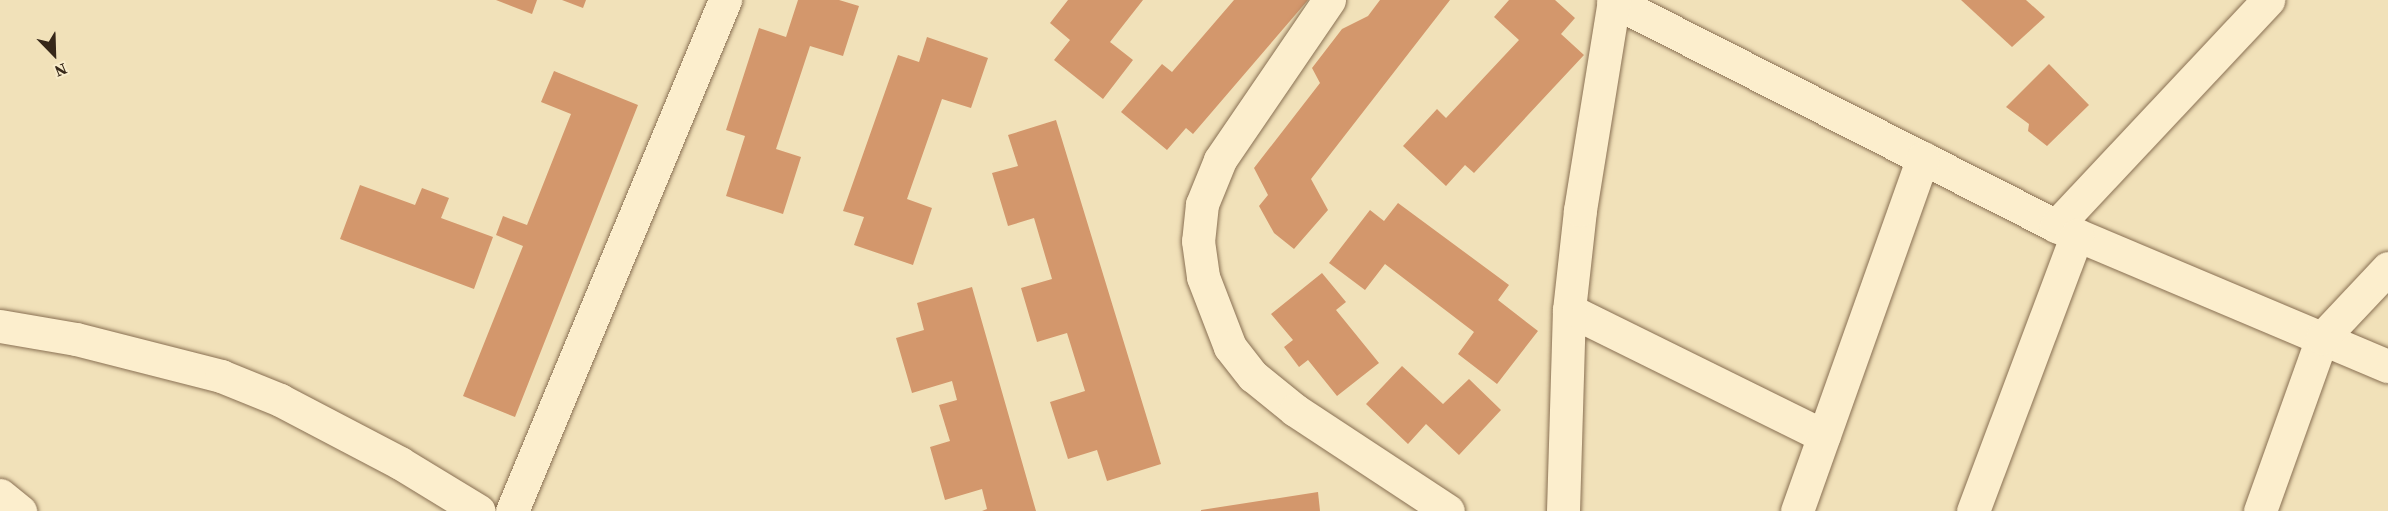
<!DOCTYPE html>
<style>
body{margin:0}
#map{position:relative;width:2388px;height:511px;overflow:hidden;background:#f1e1b9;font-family:"Source Serif 4",serif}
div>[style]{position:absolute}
.building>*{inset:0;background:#d3976c}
.roads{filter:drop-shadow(0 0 2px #897053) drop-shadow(0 0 2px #897053)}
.minor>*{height:33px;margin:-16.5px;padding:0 16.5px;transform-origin:16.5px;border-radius:16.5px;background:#fceecd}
span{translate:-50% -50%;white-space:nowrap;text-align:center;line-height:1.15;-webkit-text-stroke:4.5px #f8ebc9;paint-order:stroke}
.north{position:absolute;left:24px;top:24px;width:60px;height:60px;-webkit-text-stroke:4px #f8ebc9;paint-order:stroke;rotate:157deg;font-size:16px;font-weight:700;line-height:24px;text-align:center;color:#362719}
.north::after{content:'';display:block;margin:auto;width:21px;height:27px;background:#362719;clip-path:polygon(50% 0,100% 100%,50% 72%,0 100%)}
</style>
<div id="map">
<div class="building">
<i style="clip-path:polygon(496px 0,537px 0,532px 14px)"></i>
<i style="clip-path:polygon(562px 0,586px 0,583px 8px)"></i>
<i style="clip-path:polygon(798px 0,839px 0,859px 6px,843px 56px,810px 46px,776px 149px,801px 157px,783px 214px,726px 196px,745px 136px,726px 130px,759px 28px,786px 37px)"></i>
<i style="clip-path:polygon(1068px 0,1143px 0,1110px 42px,1133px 60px,1103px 99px,1054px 60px,1070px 40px,1050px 23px)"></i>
<i style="clip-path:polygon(1234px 0,1308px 0,1193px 134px,1186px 128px,1167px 150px,1121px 112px,1162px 64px,1172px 72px)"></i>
<i style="clip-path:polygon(1380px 0,1450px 0,1311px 179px,1328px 210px,1294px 249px,1274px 233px,1259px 206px,1268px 195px,1254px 168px,1320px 83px,1312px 68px,1342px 29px,1368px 16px)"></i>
<i style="clip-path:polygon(1509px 0,1555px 0,1575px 18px,1561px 34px,1584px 55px,1474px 173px,1465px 165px,1446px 186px,1403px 146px,1437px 109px,1446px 118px,1519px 40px,1494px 17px)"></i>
<i style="clip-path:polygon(1961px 0,2026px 0,2045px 17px,2012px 47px)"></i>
<i style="clip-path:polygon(927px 37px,988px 58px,971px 108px,942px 99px,907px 199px,932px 208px,913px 265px,854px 245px,864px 217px,843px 211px,898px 55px,919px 62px)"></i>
<i style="clip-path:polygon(2049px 64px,2089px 105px,2047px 146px,2028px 131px,2029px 124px,2006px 107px)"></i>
<i style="clip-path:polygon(554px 71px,638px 105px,515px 417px,463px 396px,523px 246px,496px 235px,503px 216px,527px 225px,571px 114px,541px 102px)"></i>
<i style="clip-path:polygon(1056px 120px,1161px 464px,1107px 481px,1097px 450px,1068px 459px,1050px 402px,1085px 391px,1067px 333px,1037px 342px,1021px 288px,1052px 279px,1034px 218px,1008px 226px,992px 173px,1018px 166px,1008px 135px)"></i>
<i style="clip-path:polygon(360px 185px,415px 205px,422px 188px,449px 198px,441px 218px,493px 237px,474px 289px,340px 239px)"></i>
<i style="clip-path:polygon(1398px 203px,1509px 285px,1498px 300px,1538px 331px,1497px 384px,1458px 354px,1474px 332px,1385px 264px,1365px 290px,1329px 263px,1370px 210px,1384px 221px)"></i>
<i style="clip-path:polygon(1322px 273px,1346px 302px,1336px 310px,1379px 363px,1337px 396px,1308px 360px,1299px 367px,1284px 347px,1293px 340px,1271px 314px)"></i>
<i style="clip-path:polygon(972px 287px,1036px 511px,982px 511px,987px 509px,982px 489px,945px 500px,930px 447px,950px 441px,939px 405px,957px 400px,952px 381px,912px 393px,896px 338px,924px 330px,917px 303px)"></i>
<i style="clip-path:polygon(1402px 366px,1443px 404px,1469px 379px,1501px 410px,1459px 455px,1426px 424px,1408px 444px,1366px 404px)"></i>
<i style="clip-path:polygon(1318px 492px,1320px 511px,1201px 511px,1201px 510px)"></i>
</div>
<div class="roads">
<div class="minor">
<i style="left:1329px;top:0;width:194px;rotate:124.3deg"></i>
<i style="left:1220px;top:160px;width:48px;rotate:112.2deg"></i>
<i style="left:1202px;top:204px;width:37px;rotate:96deg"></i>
<i style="left:1198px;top:241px;width:36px;rotate:82deg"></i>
<i style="left:1203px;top:277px;width:75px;rotate:68.9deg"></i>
<i style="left:1230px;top:347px;width:37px;rotate:52deg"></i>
<i style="left:1253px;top:376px;width:54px;rotate:39deg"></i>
<i style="left:1295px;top:410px;width:183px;rotate:33.4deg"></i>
<i style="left:1613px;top:1px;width:497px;rotate:26.9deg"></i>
<i style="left:2056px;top:226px;width:360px;rotate:22.9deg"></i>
<i style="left:2056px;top:226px;width:310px;rotate:-46.8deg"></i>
<i style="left:1569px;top:310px;width:284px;rotate:26.3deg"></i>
<i style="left:0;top:326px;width:77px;rotate:9.7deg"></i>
<i style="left:76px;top:339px;width:150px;rotate:14.3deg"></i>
<i style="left:221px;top:376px;width:64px;rotate:22.1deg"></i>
<i style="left:280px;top:400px;width:136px;rotate:27.7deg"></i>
<i style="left:400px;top:463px;width:92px;rotate:31.3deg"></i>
<i style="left:0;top:495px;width:26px;rotate:39deg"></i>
<i style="left:512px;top:511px;width:554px;rotate:-67.37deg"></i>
<i style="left:1563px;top:511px;width:201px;rotate:-88.3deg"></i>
<i style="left:1569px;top:310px;width:101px;rotate:-83.7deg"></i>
<i style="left:1580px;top:210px;width:213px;rotate:-80.8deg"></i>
<i style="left:1797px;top:511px;width:375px;rotate:-70.4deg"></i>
<i style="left:1973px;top:511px;width:295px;rotate:-69.4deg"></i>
<i style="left:2260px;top:511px;width:184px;rotate:-70.3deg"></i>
<i style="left:2322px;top:338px;width:96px;rotate:-46.7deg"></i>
</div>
</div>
<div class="north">N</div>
</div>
